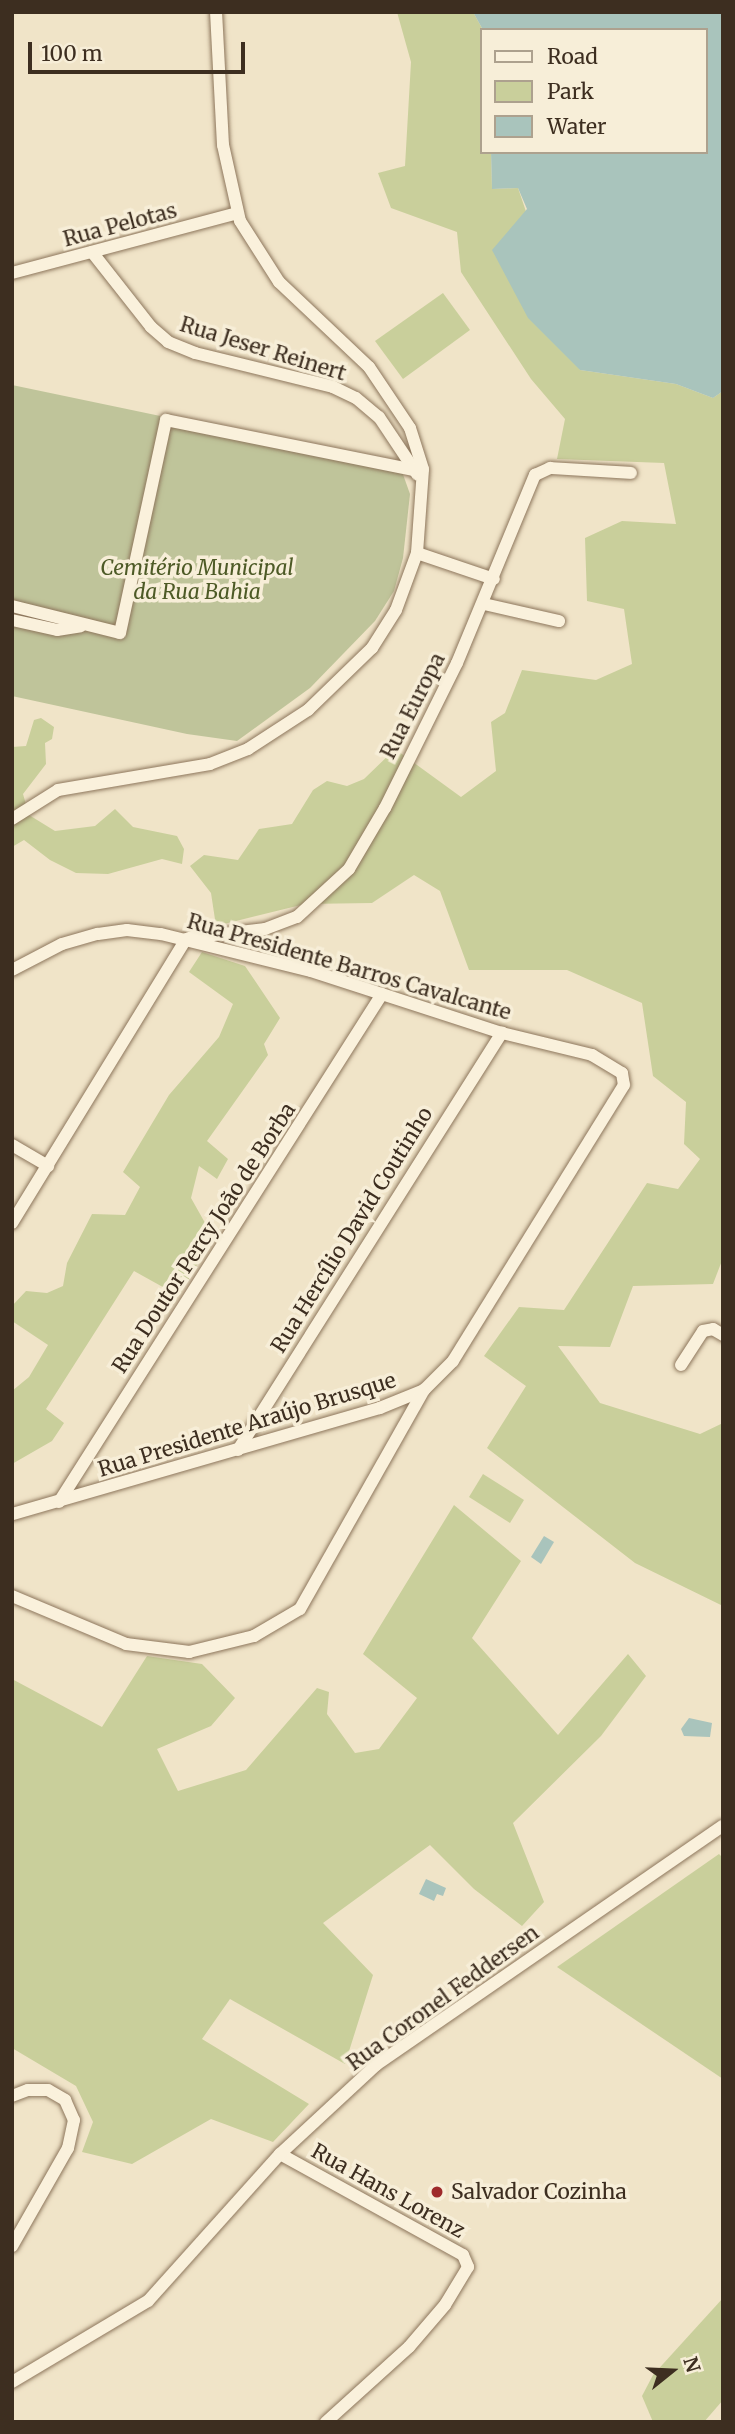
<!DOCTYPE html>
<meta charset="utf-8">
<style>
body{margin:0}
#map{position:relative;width:735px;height:2434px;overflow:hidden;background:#f0e4c8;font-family:Merriweather,serif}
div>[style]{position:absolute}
.green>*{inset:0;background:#c9cf9b}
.cemetery>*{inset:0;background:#bfc49a}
.water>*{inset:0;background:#a9c4bc}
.roads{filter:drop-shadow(0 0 2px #8d765c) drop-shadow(0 0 2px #8d765c)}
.minor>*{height:12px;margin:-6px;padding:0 6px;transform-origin:6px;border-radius:6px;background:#faf1dc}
.dots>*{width:19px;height:19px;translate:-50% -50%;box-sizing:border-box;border:4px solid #f7eed8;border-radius:50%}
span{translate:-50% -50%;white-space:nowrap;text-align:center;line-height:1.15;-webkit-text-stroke:7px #f7eed8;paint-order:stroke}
.street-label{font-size:21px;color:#3d2e20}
.park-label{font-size:21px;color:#4d5a26;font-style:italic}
.poi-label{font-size:21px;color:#3d2e20}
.left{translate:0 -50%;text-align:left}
.frame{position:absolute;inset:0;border:14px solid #3d2e20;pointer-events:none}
.legend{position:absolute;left:480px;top:28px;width:228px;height:126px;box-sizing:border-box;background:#f7eed8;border:2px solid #ada18e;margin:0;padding:9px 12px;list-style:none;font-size:21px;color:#3d2e20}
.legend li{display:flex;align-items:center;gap:14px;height:35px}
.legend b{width:35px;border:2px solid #ada18e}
.north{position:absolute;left:637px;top:2336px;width:70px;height:70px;-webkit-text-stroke:5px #f7eed8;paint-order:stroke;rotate:72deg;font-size:19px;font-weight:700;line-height:28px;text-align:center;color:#3d2e20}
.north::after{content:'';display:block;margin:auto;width:24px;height:32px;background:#3d2e20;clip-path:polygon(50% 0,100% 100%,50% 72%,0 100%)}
.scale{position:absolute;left:28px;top:42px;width:217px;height:32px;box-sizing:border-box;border:4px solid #3d2e20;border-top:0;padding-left:9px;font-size:21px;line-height:24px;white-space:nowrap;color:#3d2e20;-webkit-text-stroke:5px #f7eed8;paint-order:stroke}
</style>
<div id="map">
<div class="green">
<i style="clip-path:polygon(397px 12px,473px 12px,483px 30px,481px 152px,491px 152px,492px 189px,518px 188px,580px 370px,676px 384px,713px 398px,723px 391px,723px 1258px,713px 1284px,633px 1286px,610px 1347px,558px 1346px,600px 1403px,700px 1434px,723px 1423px,723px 1606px,635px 1563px,487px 1448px,526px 1386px,484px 1356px,519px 1307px,564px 1310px,647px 1183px,678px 1189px,700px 1159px,684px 1144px,686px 1102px,653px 1076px,642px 1003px,567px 970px,469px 970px,440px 891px,414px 875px,372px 903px,305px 904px,216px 926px,211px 893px,190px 866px,204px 855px,238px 860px,259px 829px,292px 824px,313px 790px,327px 781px,347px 786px,364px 779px,395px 749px,461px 797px,496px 771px,491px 722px,505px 713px,522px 670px,596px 680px,632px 664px,624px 609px,587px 601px,585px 538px,622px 521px,676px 524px,664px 463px,557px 459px,565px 419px,531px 379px,461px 272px,457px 232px,391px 208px,378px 173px,405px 166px,411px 62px)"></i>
<i style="clip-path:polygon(443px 293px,470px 330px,403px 379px,375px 341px)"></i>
<i style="clip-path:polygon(41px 718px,54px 727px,52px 739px,45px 743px,46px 764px,23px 794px,29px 815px,55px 831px,95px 826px,115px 809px,133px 827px,177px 836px,184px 849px,182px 864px,162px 859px,108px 874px,76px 873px,50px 860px,24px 840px,12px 847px,12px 747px,26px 746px,34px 720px)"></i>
<i style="clip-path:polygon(202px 952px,245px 966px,280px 1018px,264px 1044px,268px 1055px,207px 1141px,228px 1159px,217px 1179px,199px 1166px,191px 1198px,213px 1237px,179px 1296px,134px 1271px,46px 1409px,64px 1423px,52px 1441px,12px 1464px,12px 1391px,29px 1377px,48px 1345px,12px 1321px,12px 1306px,26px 1291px,47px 1293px,63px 1286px,67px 1263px,92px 1214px,125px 1215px,140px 1187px,123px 1172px,169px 1095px,219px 1037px,233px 1004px,189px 972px)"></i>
<i style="clip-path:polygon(483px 1474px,524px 1500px,510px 1523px,469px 1497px)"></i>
<i style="clip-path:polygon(454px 1505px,521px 1561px,472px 1638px,558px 1735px,628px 1654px,646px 1676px,601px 1736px,513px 1823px,544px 1902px,522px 1926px,474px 1889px,430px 1845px,323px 1923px,373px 1975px,345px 2064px,230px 1999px,202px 2039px,309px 2104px,273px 2142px,211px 2119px,132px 2164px,82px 2152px,93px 2122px,76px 2086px,12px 2048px,12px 1679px,102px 1727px,147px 1656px,202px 1664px,235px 1698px,211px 1726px,157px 1749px,178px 1791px,246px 1770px,317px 1688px,329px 1692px,327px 1714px,355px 1753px,379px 1749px,417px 1698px,363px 1654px)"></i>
<i style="clip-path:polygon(719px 1854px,723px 1858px,723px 2079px,557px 1967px)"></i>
<i style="clip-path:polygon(723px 2298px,723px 2400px,704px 2422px,653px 2422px,642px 2396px,653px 2375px)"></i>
</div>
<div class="cemetery">
<i style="clip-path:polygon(12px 385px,400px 466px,410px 494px,403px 558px,394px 591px,375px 621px,310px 688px,237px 741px,187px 734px,12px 696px)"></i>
</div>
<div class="water">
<i style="clip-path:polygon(473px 12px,723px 12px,723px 391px,713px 398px,676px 384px,580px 370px,528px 318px,492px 250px,527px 209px,518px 188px,492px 189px,491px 152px,705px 152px,705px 30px,483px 30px)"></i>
<i style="clip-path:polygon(544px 1536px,554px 1542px,541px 1564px,531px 1557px)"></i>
<i style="clip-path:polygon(689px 1718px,712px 1723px,710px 1737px,684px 1736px,681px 1729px)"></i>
<i style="clip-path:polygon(426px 1879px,446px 1888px,443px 1896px,437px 1894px,434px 1901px,419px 1894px)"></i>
</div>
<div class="roads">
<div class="minor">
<i style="left:92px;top:252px;width:95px;rotate:51.8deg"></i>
<i style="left:151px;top:327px;width:23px;rotate:41deg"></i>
<i style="left:168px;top:342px;width:29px;rotate:22deg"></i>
<i style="left:195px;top:353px;width:142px;rotate:13.8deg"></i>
<i style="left:333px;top:387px;width:25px;rotate:26deg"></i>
<i style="left:356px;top:398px;width:30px;rotate:40deg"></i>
<i style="left:379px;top:417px;width:69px;rotate:56.3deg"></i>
<i style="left:12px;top:273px;width:233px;rotate:-14.9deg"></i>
<i style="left:417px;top:553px;width:81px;rotate:18.7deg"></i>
<i style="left:484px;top:604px;width:77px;rotate:12.8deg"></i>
<i style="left:12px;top:606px;width:111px;rotate:14deg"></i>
<i style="left:120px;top:633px;width:218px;rotate:-77.8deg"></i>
<i style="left:166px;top:420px;width:252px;rotate:11.4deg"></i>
<i style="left:12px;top:620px;width:46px;rotate:12.5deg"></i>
<i style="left:57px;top:630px;width:24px;rotate:-9deg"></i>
<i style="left:12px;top:819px;width:54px;rotate:-32.2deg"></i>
<i style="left:58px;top:790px;width:154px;rotate:-9.7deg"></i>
<i style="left:210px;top:764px;width:41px;rotate:-21.5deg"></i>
<i style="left:248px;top:749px;width:72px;rotate:-33deg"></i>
<i style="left:308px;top:710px;width:89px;rotate:-44.1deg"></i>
<i style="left:372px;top:648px;width:45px;rotate:-57.7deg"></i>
<i style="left:396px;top:610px;width:61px;rotate:-69.8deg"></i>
<i style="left:417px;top:553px;width:84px;rotate:-85.9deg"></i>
<i style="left:423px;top:469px;width:43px;rotate:-107.6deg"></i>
<i style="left:410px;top:428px;width:73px;rotate:-123.9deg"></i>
<i style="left:369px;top:367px;width:124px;rotate:-136.6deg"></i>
<i style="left:279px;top:282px;width:72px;rotate:-122.6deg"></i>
<i style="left:240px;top:221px;width:78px;rotate:-102.6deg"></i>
<i style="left:223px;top:145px;width:133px;rotate:-93deg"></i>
<i style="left:189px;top:938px;width:77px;rotate:-6.8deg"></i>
<i style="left:265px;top:929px;width:34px;rotate:-21deg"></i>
<i style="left:297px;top:917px;width:71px;rotate:-42.7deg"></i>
<i style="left:349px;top:869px;width:71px;rotate:-59.5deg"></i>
<i style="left:385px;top:808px;width:162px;rotate:-63.6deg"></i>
<i style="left:457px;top:663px;width:204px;rotate:-67.5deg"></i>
<i style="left:535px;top:475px;width:17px;rotate:-25deg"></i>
<i style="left:550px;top:468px;width:81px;rotate:3.5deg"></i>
<i style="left:12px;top:970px;width:56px;rotate:-27.5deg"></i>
<i style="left:62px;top:944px;width:37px;rotate:-16deg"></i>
<i style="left:98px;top:934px;width:29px;rotate:-8deg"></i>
<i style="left:127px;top:930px;width:34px;rotate:7deg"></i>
<i style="left:161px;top:934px;width:154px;rotate:13.9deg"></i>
<i style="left:311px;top:971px;width:201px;rotate:18deg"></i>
<i style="left:502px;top:1033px;width:93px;rotate:13.7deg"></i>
<i style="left:592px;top:1055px;width:35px;rotate:31deg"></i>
<i style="left:622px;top:1073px;width:12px;rotate:81deg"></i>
<i style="left:624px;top:1085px;width:325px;rotate:121.8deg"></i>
<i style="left:453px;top:1361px;width:41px;rotate:135deg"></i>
<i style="left:424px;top:1390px;width:48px;rotate:157.8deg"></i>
<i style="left:380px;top:1408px;width:383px;rotate:163.9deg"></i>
<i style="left:12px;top:1145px;width:42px;rotate:30.3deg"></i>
<i style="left:12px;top:1223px;width:333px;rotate:-58.5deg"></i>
<i style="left:681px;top:1365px;width:40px;rotate:-57.1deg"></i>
<i style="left:703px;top:1331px;width:10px;rotate:-11deg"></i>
<i style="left:713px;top:1329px;width:12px;rotate:31deg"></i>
<i style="left:238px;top:1450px;width:494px;rotate:-57.7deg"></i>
<i style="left:59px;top:1502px;width:602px;rotate:-57.55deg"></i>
<i style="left:12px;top:1596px;width:124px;rotate:22.8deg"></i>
<i style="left:126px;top:1644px;width:64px;rotate:7.2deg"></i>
<i style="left:189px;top:1652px;width:67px;rotate:-13.8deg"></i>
<i style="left:254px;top:1636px;width:53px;rotate:-30.4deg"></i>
<i style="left:300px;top:1609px;width:252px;rotate:-60.5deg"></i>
<i style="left:12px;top:2096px;width:17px;rotate:-21deg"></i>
<i style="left:28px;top:2090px;width:20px"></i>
<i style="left:48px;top:2090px;width:20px;rotate:30deg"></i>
<i style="left:65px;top:2100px;width:22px;rotate:66deg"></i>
<i style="left:74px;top:2120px;width:29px;rotate:102deg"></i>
<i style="left:68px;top:2148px;width:113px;rotate:119.7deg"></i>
<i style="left:280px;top:2154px;width:209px;rotate:28.9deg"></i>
<i style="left:463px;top:2255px;width:13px;rotate:67deg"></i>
<i style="left:468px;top:2267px;width:44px;rotate:121.2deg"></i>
<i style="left:445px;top:2305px;width:55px;rotate:130.6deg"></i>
<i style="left:409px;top:2347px;width:112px;rotate:137.9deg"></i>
<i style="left:12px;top:2382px;width:158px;rotate:-30.8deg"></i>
<i style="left:148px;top:2301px;width:198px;rotate:-48.1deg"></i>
<i style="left:280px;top:2154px;width:131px;rotate:-42.8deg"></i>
<i style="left:376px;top:2065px;width:421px;rotate:-34.6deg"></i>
</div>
</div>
<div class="dots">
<i style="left:437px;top:2192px;background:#9e2a2b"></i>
</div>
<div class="street-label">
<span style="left:120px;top:225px;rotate:-15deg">Rua Pelotas</span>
<span style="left:263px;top:349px;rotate:17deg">Rua Jeser Reinert</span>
<span style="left:413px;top:706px;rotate:-63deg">Rua Europa</span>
<span style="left:349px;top:967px;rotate:16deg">Rua Presidente Barros Cavalcante</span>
<span style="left:352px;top:1230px;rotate:-58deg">Rua Hercílio David Coutinho</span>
<span style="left:204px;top:1238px;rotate:-57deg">Rua Doutor Percy João de Borba</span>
<span style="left:247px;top:1425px;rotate:-17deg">Rua Presidente Araújo Brusque</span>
<span style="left:443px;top:1998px;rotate:-36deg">Rua Coronel Feddersen</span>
<span style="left:388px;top:2191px;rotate:29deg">Rua Hans Lorenz</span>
</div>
<div class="park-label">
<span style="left:197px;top:580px">Cemitério Municipal<br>da Rua Bahia</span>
</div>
<div class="poi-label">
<span class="left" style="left:451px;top:2192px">Salvador Cozinha</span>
</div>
<div class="frame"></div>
<ul class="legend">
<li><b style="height:9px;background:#faf1dc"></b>Road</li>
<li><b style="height:19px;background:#c9cf9b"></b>Park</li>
<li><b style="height:19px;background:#a9c4bc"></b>Water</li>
</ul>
<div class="north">N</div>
<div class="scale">100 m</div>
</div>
